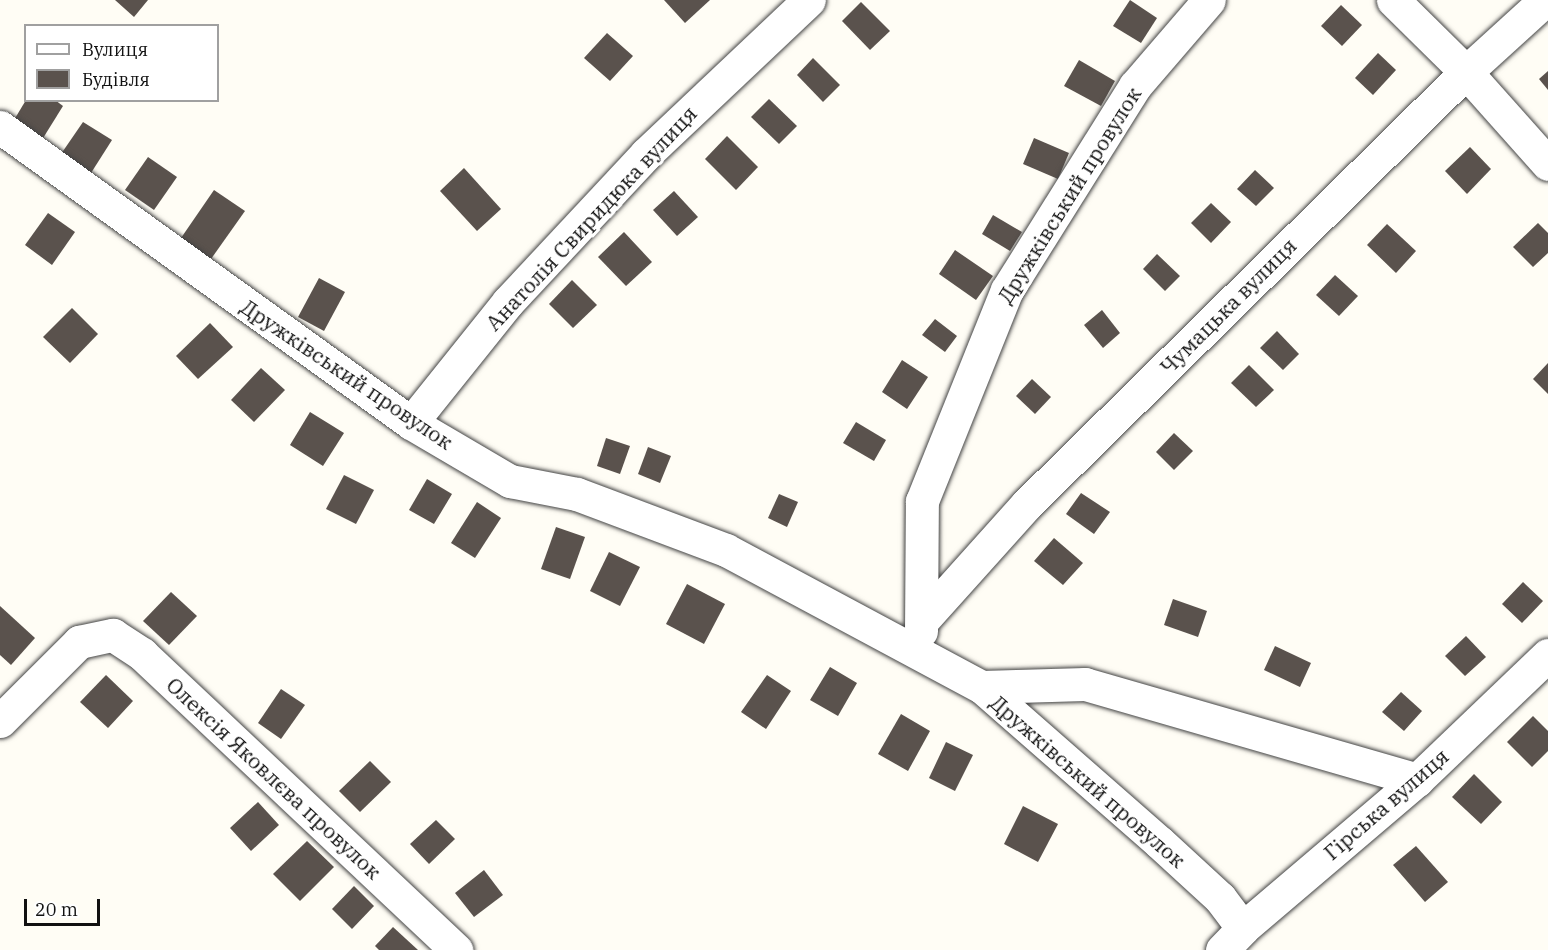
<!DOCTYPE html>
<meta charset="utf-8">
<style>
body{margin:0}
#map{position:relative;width:1548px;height:950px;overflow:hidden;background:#fffdf5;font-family:"IBM Plex Serif",serif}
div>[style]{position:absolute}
.building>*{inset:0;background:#5a524d}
.roads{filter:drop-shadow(0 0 2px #444) drop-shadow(0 0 2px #444)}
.minor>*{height:33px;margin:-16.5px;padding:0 16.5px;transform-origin:16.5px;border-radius:16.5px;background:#fff}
span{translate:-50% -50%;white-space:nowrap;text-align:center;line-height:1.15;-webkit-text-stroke:6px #fff;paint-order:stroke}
.street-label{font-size:21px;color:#111}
.legend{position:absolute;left:24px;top:24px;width:195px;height:78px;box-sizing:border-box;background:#fff;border:2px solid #a0a0a0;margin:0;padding:8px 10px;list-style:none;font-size:18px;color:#111}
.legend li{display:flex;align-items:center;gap:12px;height:30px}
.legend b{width:30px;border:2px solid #a0a0a0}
.scale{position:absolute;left:24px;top:899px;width:76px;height:27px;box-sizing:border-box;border:3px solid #111;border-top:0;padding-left:8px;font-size:18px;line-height:21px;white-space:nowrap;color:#111;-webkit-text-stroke:4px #fff;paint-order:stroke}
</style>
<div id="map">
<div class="building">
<i style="clip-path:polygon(115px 0,148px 0,134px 17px)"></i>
<i style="clip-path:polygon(664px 0,710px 0,685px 23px)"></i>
<i style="clip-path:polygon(1130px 0,1157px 18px,1141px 43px,1113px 26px)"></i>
<i style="clip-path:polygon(861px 2px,890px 31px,870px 50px,842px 21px)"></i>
<i style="clip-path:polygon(1341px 5px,1362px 25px,1342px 46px,1321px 26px)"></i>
<i style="clip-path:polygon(607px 33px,633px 56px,610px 81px,584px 58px)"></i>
<i style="clip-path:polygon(1378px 53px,1396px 70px,1373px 95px,1355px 78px)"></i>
<i style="clip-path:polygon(813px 58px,840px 85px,823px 102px,797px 75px)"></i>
<i style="clip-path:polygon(1079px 60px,1115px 81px,1101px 106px,1064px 86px)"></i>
<i style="clip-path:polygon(1548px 71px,1548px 90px,1539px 79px)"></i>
<i style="clip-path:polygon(769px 99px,797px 126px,779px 144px,751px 117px)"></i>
<i style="clip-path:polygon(26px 100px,55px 100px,63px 106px,40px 143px,11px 125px)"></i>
<i style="clip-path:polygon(83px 122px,112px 140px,91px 173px,61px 154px)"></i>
<i style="clip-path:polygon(727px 136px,758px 167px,736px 190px,705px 159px)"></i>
<i style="clip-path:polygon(1034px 138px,1069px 153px,1058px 179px,1023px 164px)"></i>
<i style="clip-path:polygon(1470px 147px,1491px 169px,1467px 194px,1445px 171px)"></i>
<i style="clip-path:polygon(148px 157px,177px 177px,154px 210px,125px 190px)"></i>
<i style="clip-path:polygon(464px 168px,501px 209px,477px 231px,440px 191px)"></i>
<i style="clip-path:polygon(1255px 170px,1274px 188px,1256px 206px,1237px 189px)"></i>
<i style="clip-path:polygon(214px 190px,245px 211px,211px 259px,181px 238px)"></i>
<i style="clip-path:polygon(674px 191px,698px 217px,677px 236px,653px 210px)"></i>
<i style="clip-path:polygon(1211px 203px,1231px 222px,1211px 243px,1191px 223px)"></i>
<i style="clip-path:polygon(48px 213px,75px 232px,52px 265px,25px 245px)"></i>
<i style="clip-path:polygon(993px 215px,1022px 232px,1010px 251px,982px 234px)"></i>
<i style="clip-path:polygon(1538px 223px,1548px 233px,1548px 253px,1533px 267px,1513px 247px)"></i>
<i style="clip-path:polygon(1387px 224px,1416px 251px,1396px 273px,1367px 245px)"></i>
<i style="clip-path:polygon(624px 232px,652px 262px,626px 286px,598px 257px)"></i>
<i style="clip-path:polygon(955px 250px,993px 276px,976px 300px,939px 274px)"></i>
<i style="clip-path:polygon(1157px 254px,1180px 276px,1165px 291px,1143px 269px)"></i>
<i style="clip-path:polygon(1335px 275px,1358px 296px,1339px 316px,1316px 295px)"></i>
<i style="clip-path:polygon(319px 278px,345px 292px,324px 331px,298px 317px)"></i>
<i style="clip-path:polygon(572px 280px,597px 305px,573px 328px,549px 304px)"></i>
<i style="clip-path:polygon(72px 308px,98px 334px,70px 363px,43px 337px)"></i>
<i style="clip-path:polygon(1102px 310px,1120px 333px,1103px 348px,1084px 325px)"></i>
<i style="clip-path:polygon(935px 319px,957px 336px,945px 352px,922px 335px)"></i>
<i style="clip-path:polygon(210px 323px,233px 347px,198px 379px,176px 356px)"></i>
<i style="clip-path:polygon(1277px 331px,1299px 354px,1283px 370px,1260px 348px)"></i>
<i style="clip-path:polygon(902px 360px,928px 377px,907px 409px,882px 392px)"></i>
<i style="clip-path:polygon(1548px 363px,1548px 394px,1533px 379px)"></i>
<i style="clip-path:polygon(1249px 365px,1274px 390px,1256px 407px,1231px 383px)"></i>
<i style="clip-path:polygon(261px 368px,285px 390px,254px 422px,231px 400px)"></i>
<i style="clip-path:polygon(1032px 379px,1051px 397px,1035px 414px,1016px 396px)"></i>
<i style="clip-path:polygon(310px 412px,344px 433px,323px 466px,290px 445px)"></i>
<i style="clip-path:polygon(856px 422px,886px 440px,874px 461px,843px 443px)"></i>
<i style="clip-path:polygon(1174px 433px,1193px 451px,1174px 470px,1156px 452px)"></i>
<i style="clip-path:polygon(606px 438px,630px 446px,620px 474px,597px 466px)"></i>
<i style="clip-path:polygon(648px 447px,671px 456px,660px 483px,638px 474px)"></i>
<i style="clip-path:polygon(344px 475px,374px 490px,356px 524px,326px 509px)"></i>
<i style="clip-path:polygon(427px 479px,452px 494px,434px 524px,409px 510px)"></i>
<i style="clip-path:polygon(1081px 493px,1110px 512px,1094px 534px,1066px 514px)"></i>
<i style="clip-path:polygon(779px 494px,798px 502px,787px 527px,768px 518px)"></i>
<i style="clip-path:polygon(477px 502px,501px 518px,475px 558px,451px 543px)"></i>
<i style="clip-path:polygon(556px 527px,585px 537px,570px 579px,541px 569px)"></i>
<i style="clip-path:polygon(1054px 538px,1083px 563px,1063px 585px,1034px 561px)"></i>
<i style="clip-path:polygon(609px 552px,640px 567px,620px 606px,590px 591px)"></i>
<i style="clip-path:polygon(1523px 582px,1543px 601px,1522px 623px,1502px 604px)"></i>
<i style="clip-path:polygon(687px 584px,725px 604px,704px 644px,666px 624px)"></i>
<i style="clip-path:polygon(171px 592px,197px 616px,169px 645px,143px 621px)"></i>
<i style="clip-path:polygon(1173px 599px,1207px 611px,1198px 637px,1164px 625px)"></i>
<i style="clip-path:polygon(0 606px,35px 638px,11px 665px,0 655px)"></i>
<i style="clip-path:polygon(1466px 636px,1486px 657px,1465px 676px,1445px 656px)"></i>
<i style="clip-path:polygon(1275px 646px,1311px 663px,1300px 687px,1264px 670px)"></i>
<i style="clip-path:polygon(830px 667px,857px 683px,838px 716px,810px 700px)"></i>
<i style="clip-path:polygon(106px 675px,133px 701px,108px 728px,80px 702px)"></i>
<i style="clip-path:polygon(767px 675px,791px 691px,766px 729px,741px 712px)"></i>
<i style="clip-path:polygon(281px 689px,305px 705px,281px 739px,258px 723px)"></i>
<i style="clip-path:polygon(1401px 692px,1422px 711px,1404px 731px,1382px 712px)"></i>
<i style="clip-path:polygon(901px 714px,930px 731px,908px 771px,878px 754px)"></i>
<i style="clip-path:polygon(1533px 716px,1548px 731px,1548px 751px,1532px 767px,1507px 742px)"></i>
<i style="clip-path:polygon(946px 742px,973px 755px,955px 791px,929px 778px)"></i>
<i style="clip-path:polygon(370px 761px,391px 782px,360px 812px,339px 791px)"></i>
<i style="clip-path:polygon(1474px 774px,1502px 802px,1481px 824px,1452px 797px)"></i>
<i style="clip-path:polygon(258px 802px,279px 825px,251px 851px,230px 828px)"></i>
<i style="clip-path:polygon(1023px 806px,1058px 824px,1038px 862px,1004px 844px)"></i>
<i style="clip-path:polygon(436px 820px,455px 839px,429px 864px,410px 844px)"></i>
<i style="clip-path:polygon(307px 841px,334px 867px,300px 901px,273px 874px)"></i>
<i style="clip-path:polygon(1416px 846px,1448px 882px,1425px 902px,1393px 865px)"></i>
<i style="clip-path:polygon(484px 870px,503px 895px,474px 917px,455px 893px)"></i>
<i style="clip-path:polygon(354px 886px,374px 906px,352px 929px,332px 909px)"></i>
<i style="clip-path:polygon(393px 927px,418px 950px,379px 950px,375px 946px)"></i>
</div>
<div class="roads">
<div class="minor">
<i style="left:1393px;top:0;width:103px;rotate:44.6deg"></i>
<i style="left:1466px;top:72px;width:123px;rotate:48.3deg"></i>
<i style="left:0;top:127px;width:506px;rotate:35.76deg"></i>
<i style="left:411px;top:423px;width:115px;rotate:30.4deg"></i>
<i style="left:510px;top:481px;width:68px;rotate:11deg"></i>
<i style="left:577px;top:494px;width:159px;rotate:20.6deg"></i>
<i style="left:726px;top:550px;width:290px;rotate:28.2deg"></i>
<i style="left:982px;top:687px;width:235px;rotate:41.2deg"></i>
<i style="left:1159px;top:842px;width:83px;rotate:42.6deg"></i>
<i style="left:1220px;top:898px;width:38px;rotate:53deg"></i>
<i style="left:411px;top:423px;width:155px;rotate:-51.3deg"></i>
<i style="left:508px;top:302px;width:202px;rotate:-47deg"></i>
<i style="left:646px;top:154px;width:224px;rotate:-43.4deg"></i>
<i style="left:922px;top:621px;width:157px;rotate:-48.1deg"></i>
<i style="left:1027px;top:504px;width:616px;rotate:-44.54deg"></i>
<i style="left:1466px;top:72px;width:107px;rotate:-42.3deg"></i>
<i style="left:921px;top:631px;width:130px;rotate:-89.6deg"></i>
<i style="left:922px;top:501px;width:227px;rotate:-68.1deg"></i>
<i style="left:1007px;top:290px;width:241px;rotate:-57.9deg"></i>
<i style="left:1135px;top:86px;width:113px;rotate:-49.3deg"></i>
<i style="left:982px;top:687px;width:103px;rotate:-1.7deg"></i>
<i style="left:1085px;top:684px;width:346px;rotate:16.1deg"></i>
<i style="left:0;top:721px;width:112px;rotate:-45deg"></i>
<i style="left:79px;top:642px;width:35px;rotate:-12deg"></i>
<i style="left:113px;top:635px;width:35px;rotate:33deg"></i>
<i style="left:142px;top:654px;width:432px;rotate:43.3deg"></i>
<i style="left:1222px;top:950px;width:30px;rotate:-46deg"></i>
<i style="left:1243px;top:928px;width:228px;rotate:-40.4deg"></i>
<i style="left:1417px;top:780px;width:181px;rotate:-43.7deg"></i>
</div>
</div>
<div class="street-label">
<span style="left:1069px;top:195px;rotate:-58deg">Дружківський провулок</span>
<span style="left:591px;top:218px;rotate:-47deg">Анатолія Свиридюка вулиця</span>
<span style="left:1228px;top:306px;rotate:-45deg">Чумацька вулиця</span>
<span style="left:347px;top:374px;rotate:34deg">Дружківський провулок</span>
<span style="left:274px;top:778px;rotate:43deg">Олексія Яковлєва провулок</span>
<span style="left:1088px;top:781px;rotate:41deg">Дружківський провулок</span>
<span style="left:1386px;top:804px;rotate:-41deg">Гірська вулиця</span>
</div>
<ul class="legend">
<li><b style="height:8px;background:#fff"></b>Вулиця</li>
<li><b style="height:16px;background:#5a524d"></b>Будівля</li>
</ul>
<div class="scale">20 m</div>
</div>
